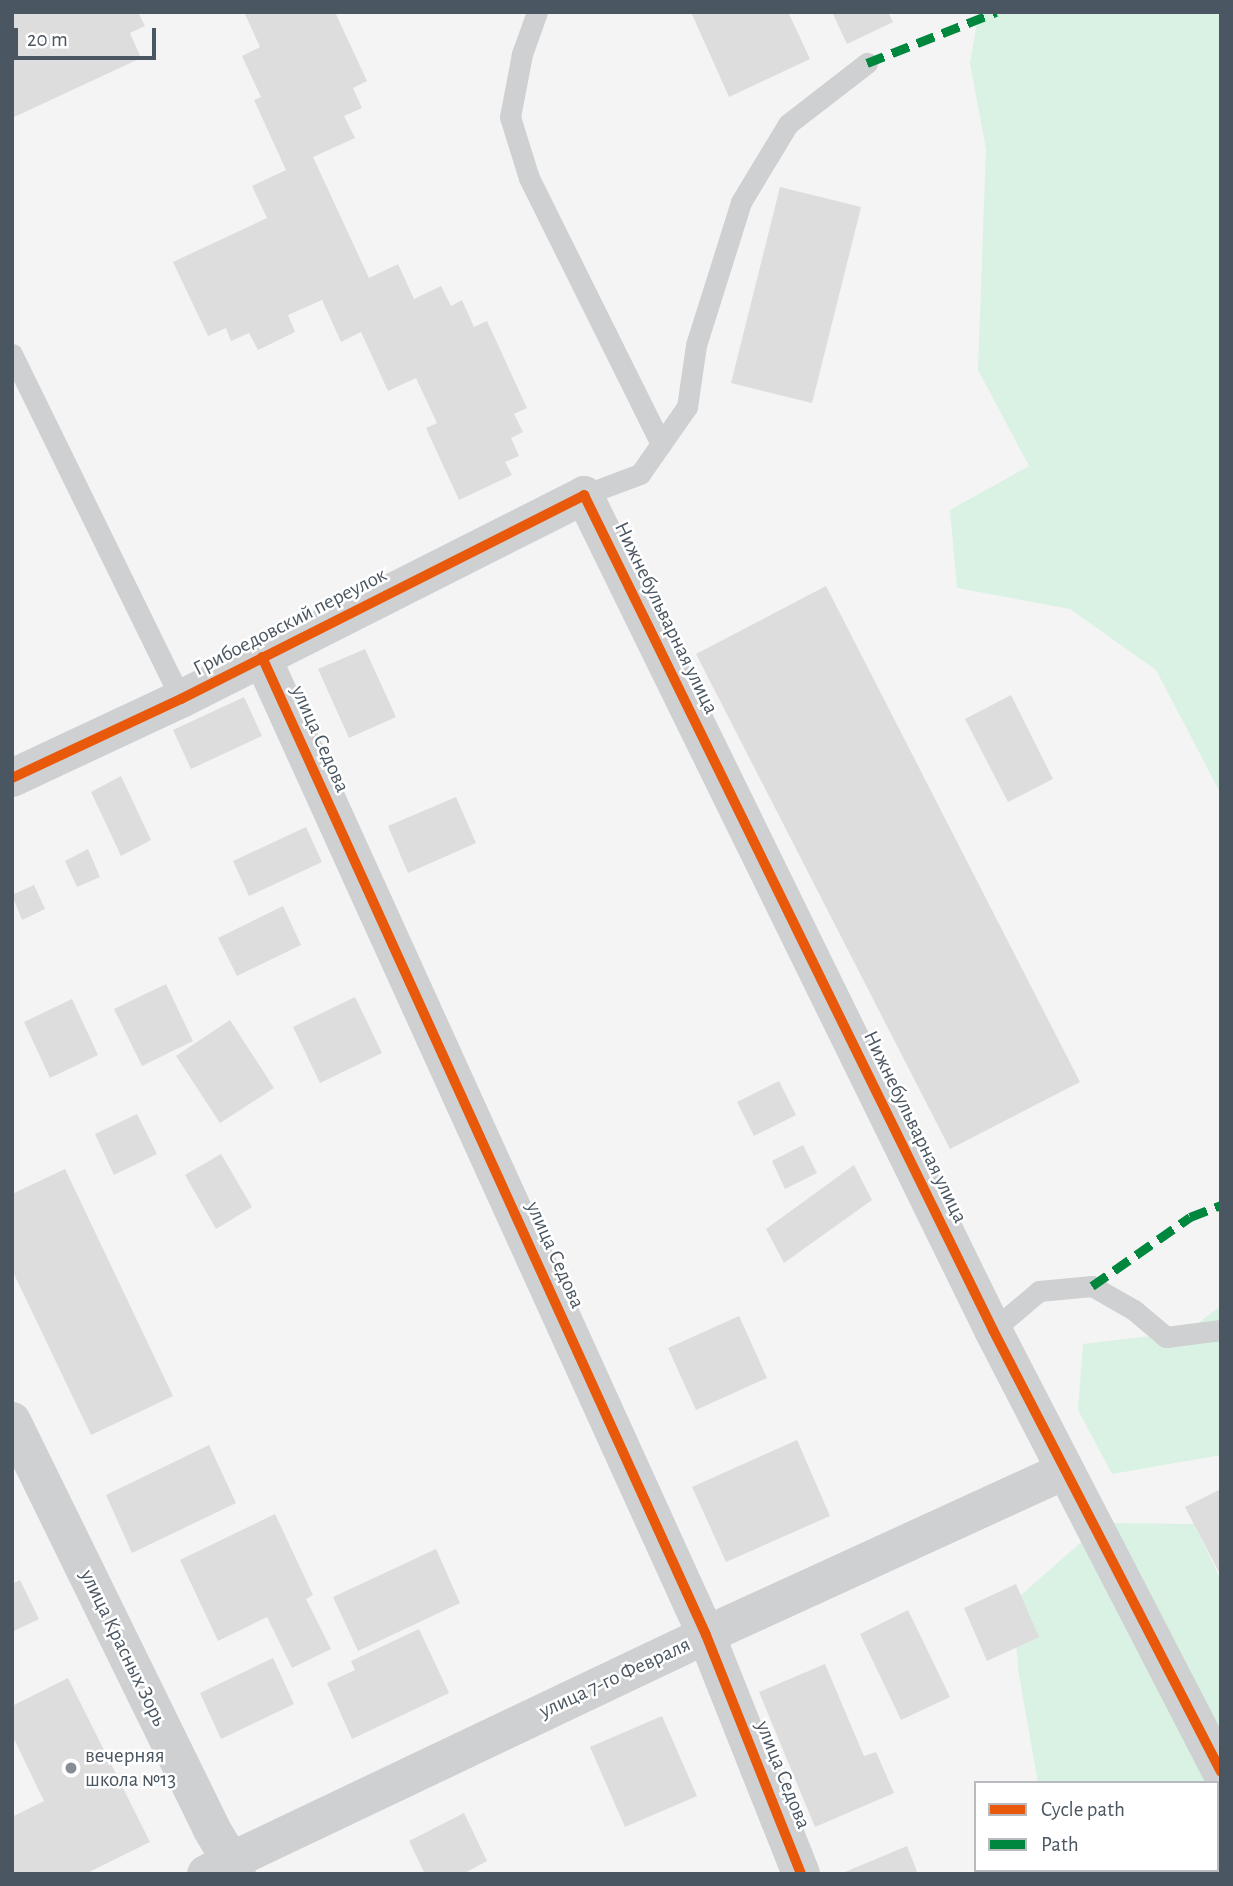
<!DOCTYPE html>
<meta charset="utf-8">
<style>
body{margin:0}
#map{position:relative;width:1233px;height:1886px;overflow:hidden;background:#f4f4f4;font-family:"Alegreya Sans",sans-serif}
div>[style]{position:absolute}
.green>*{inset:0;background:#d9f2e3}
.building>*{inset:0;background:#ddddde}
.service>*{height:21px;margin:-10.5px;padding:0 10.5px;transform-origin:10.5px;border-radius:10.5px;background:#ced0d2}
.minor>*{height:38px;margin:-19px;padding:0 19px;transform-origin:19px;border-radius:19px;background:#ced0d2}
.tertiary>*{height:38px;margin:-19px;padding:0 19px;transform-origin:19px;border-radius:19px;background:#ced0d2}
.quiet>*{height:9px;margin-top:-4.5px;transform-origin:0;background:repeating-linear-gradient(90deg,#00873e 0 18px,transparent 0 27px)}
.cycleway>*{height:10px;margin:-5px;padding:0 5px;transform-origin:5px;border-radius:5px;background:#e8590c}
.dots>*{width:19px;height:19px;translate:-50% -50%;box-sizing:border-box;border:4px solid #fff;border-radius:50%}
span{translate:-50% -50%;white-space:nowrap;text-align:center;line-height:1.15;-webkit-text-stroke:5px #fff;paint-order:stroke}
.street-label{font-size:21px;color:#4a5661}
.poi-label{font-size:21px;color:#4a5661}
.left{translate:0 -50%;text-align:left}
.frame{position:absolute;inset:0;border:14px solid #4a5661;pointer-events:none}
.legend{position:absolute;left:974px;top:1781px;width:245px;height:91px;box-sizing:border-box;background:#fff;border:2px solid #b7bbc0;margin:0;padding:9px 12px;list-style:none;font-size:21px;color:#4a5661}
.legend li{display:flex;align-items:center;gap:14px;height:35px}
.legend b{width:35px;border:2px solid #b7bbc0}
.scale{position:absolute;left:14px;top:28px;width:142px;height:32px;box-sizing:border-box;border:4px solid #4a5661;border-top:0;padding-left:9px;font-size:21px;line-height:24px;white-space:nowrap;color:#4a5661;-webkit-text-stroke:5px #fff;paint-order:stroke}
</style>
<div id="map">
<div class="green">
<i style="clip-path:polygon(979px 12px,1221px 12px,1221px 794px,1156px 670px,1070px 609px,957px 588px,950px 510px,1029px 466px,978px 370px,986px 149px,970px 63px)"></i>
<i style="clip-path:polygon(1221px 1306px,1221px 1455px,1112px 1474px,1078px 1410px,1083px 1344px,1186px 1332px)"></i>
<i style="clip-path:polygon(1103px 1523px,1194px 1524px,1221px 1580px,1221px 1874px,1060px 1874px,1059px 1870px,1217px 1870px,1217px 1783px,1038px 1783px,1019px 1675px,1012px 1603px)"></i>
</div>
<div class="building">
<i style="clip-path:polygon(12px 12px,138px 12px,145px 26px,130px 33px,141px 58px,12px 118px)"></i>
<i style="clip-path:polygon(244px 12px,335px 12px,367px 81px,353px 88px,362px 108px,344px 116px,355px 138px,313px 157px,369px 278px,398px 264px,414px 299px,441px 286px,451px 306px,462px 300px,474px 327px,487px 321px,527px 408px,514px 414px,523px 432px,511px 438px,519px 456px,505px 462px,512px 475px,459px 500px,426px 428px,437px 423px,416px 378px,388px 391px,361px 332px,341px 342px,322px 300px,288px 315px,295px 332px,258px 350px,249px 333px,231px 341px,226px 328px,208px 336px,173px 262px,267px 218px,252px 186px,286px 170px,254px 100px,261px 97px,242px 56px,260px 47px)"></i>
<i style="clip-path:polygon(691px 12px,793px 12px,789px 14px,810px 59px,729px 97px)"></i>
<i style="clip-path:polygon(832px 12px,888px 12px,893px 22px,847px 44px)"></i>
<i style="clip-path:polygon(780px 187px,861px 207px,812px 403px,731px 383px)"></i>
<i style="clip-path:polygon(826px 586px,1080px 1082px,950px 1149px,696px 654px)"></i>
<i style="clip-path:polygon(365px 649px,396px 717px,349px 738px,318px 669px)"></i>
<i style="clip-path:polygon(1011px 695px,1053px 779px,1008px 802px,965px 719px)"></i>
<i style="clip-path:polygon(244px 697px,262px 736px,191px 769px,173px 730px)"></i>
<i style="clip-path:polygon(121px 776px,151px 840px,121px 856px,91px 792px)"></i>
<i style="clip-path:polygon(456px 797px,476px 843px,408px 873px,388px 826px)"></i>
<i style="clip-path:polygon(306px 827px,322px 862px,249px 896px,233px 861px)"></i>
<i style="clip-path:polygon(88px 849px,100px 877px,77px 887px,65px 861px)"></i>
<i style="clip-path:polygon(34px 885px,45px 909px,22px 920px,12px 895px)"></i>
<i style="clip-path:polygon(283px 906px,301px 945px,237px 976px,218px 938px)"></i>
<i style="clip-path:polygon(166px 984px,193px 1041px,142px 1066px,114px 1009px)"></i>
<i style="clip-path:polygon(355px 997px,382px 1053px,320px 1083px,293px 1027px)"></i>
<i style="clip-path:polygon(72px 999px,98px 1055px,50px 1078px,24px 1022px)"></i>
<i style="clip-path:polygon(230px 1020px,274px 1088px,220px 1123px,176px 1056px)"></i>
<i style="clip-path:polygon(779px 1081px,796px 1115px,754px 1136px,737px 1102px)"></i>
<i style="clip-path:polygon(137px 1114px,157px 1154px,114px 1175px,95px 1134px)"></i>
<i style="clip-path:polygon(803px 1145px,817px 1173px,785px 1189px,772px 1161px)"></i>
<i style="clip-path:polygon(221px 1154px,252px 1207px,216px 1229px,185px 1175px)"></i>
<i style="clip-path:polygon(854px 1165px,872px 1200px,784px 1263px,766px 1229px)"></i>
<i style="clip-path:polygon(65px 1169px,173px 1396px,91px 1435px,12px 1270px,12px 1194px)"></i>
<i style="clip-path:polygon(739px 1316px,767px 1378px,696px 1410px,668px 1348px)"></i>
<i style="clip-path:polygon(797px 1440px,830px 1516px,726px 1562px,692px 1487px)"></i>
<i style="clip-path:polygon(209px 1445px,236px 1503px,132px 1553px,106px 1495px)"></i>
<i style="clip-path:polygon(1221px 1489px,1221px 1576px,1185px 1507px)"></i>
<i style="clip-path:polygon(275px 1514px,313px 1595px,306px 1599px,331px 1649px,292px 1668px,267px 1617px,218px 1641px,180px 1560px)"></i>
<i style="clip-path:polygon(436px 1549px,460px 1603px,358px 1651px,333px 1597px)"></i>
<i style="clip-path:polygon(20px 1580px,39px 1619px,12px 1632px,12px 1584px)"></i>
<i style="clip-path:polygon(1016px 1584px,1039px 1637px,987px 1661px,964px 1608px)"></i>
<i style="clip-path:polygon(908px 1610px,950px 1697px,901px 1720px,860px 1634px)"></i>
<i style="clip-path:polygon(419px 1629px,449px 1693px,352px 1739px,327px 1683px,355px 1670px,351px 1661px)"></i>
<i style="clip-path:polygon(273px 1658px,294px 1704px,221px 1739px,200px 1693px)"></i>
<i style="clip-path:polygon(825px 1664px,864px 1756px,876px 1752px,894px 1793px,815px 1827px,759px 1692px)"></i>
<i style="clip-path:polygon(68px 1678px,150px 1842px,85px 1874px,12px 1874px,12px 1817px,44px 1801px,12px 1735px,12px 1706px)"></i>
<i style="clip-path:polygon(662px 1716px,697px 1796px,625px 1827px,590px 1747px)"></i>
<i style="clip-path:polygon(464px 1813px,487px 1861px,463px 1874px,425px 1874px,409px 1841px)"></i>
<i style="clip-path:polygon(907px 1846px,918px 1874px,840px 1874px)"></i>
</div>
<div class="service">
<i style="left:537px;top:12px;width:45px;rotate:109.7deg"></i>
<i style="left:522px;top:54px;width:64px;rotate:100.8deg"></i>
<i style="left:510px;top:117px;width:64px;rotate:72.7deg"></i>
<i style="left:529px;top:178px;width:297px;rotate:63.6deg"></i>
<i style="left:12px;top:354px;width:384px;rotate:63.9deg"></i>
<i style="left:584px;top:495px;width:60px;rotate:-20.6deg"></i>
<i style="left:640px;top:474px;width:82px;rotate:-55deg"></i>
<i style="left:687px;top:407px;width:63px;rotate:-81.7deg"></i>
<i style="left:696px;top:345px;width:150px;rotate:-72.5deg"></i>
<i style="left:741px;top:202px;width:91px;rotate:-58.9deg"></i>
<i style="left:788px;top:124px;width:100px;rotate:-37.7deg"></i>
<i style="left:993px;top:1330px;width:60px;rotate:-40.3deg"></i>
<i style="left:1039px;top:1291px;width:53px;rotate:-5.4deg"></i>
<i style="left:1092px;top:1286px;width:48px;rotate:29.7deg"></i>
<i style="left:1134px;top:1310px;width:42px;rotate:40.2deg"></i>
<i style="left:1166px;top:1337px;width:55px;rotate:-7.3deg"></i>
</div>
<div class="minor">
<i style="left:262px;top:657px;width:1074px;rotate:65.58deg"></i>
<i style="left:706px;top:1635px;width:257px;rotate:68.3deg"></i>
<i style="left:12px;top:778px;width:187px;rotate:-25.1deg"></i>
<i style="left:181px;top:699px;width:452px;rotate:-26.8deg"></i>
<i style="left:584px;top:495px;width:930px;rotate:63.9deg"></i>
<i style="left:993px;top:1330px;width:497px;rotate:62.7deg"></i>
<i style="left:12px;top:1421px;width:453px;rotate:63.9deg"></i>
<i style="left:211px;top:1828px;width:39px;rotate:59deg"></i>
<i style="left:231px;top:1861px;width:526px;rotate:-25.44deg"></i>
<i style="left:706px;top:1635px;width:394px;rotate:-24.6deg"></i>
</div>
<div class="tertiary">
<i style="left:206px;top:1874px;width:28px;rotate:-27deg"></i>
<i style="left:231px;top:1861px;width:14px;rotate:65deg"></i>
</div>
<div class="quiet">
<i style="left:867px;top:63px;width:139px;rotate:-21.6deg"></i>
<i style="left:1092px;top:1286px;width:120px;rotate:-35.1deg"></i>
<i style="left:1190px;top:1217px;width:33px;rotate:-21deg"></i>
</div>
<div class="cycleway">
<i style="left:262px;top:657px;width:1074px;rotate:65.58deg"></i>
<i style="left:706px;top:1635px;width:257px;rotate:68.3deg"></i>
<i style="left:12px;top:778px;width:187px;rotate:-25.1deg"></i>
<i style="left:181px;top:699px;width:452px;rotate:-26.8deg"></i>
<i style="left:584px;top:495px;width:930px;rotate:63.9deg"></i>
<i style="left:993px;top:1330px;width:497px;rotate:62.7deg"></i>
</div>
<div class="dots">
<i style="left:71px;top:1768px;background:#868d94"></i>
</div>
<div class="street-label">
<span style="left:666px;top:618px;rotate:64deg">Нижнебульварная улица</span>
<span style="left:290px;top:622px;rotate:-27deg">Грибоедовский переулок</span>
<span style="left:320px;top:739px;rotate:66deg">улица Седова</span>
<span style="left:915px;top:1127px;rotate:64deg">Нижнебульварная улица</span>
<span style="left:555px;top:1255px;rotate:66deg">улица Седова</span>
<span style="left:123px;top:1648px;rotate:64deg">улица Красных Зорь</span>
<span style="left:615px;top:1678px;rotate:-25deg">улица 7-го Февраля</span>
<span style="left:783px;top:1775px;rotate:68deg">улица Седова</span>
</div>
<div class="poi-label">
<span class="left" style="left:85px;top:1768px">вечерняя<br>школа №13</span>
</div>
<div class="frame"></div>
<ul class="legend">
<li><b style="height:9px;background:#e8590c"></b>Cycle path</li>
<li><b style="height:9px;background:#00873e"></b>Path</li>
</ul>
<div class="scale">20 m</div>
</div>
